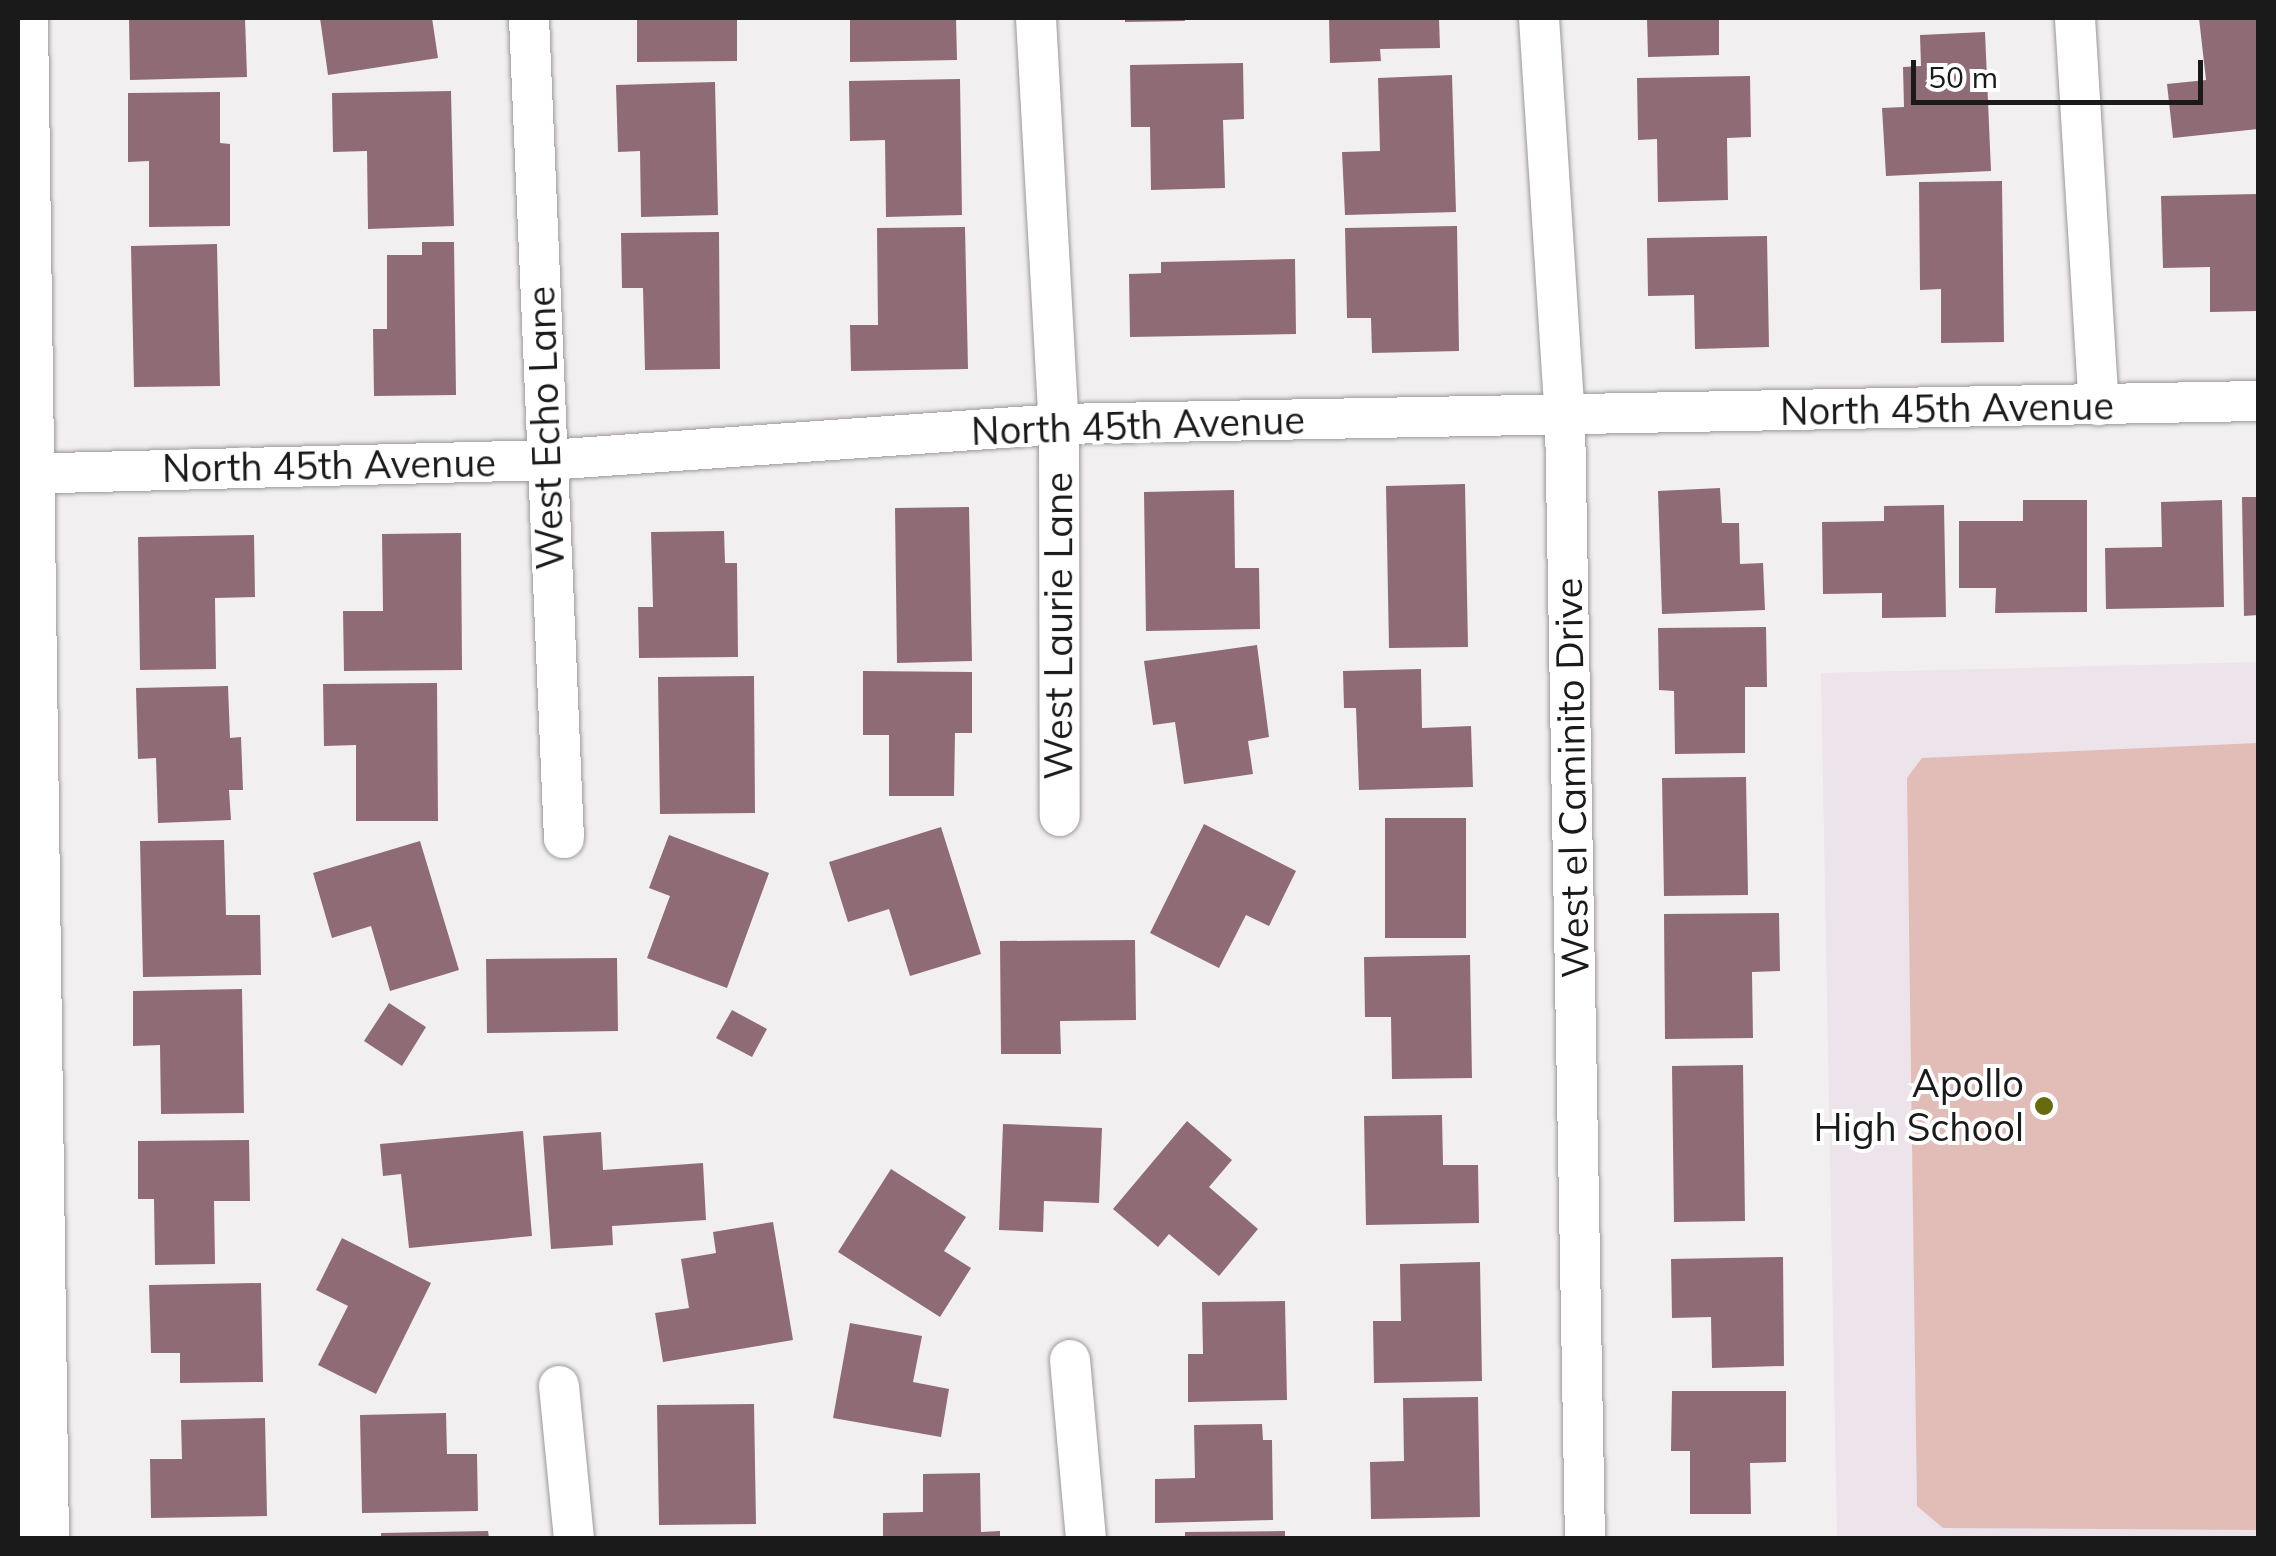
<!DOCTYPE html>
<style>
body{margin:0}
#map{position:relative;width:2276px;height:1556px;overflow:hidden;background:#f2eff1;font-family:Mulish,sans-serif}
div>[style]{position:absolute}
.built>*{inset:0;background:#ece3eb}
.green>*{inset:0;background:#e2bcb7}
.building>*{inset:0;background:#8f6b76}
.roads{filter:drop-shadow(0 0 2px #9b989a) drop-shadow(0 0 2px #9b989a)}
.minor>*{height:40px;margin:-20px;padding:0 20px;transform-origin:20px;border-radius:20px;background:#fff}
.tertiary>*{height:50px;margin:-25px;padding:0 25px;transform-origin:25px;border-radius:25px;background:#fff}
.dots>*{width:28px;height:28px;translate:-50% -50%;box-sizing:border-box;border:5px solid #fff;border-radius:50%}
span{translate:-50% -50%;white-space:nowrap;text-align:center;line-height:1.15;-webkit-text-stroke:8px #fff;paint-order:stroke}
.street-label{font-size:38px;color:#1b1a1b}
.poi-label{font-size:38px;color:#1b1a1b}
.right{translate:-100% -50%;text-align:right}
.frame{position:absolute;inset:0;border:20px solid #1b1a1b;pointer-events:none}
.scale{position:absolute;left:1911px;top:60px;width:292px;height:45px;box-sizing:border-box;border:5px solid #1b1a1b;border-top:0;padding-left:12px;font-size:30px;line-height:35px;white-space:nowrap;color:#1b1a1b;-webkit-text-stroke:8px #fff;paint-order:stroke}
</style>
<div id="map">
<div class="built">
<i style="clip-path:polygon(2258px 662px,2258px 1538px,1837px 1538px,1821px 673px)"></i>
</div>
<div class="green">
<i style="clip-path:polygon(2258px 743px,2258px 1530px,1943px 1528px,1917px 1506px,1907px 778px,1922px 758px)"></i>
</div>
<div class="building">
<i style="clip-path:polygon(129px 18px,245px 18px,247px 77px,130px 80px)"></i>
<i style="clip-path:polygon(320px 18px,432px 18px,438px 58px,328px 75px)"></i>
<i style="clip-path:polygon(637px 18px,737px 18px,737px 61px,637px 62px)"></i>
<i style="clip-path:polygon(850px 18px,956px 18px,957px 60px,850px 62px)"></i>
<i style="clip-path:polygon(1125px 18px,1184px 18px,1185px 21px,1125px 22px)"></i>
<i style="clip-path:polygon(1329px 18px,1439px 18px,1440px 48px,1380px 49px,1381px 61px,1330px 63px)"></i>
<i style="clip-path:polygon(1647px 18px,1719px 18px,1719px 55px,1648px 57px)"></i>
<i style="clip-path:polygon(2199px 18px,2258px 18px,2258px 129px,2173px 138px,2167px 84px,2206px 80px)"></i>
<i style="clip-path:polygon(1985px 32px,1991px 171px,1886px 176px,1882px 108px,1904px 107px,1903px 67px,1921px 66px,1920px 35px)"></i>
<i style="clip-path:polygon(1243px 63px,1244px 119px,1223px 120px,1225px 188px,1151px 190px,1150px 127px,1131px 127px,1130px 65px)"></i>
<i style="clip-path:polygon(1452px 75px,1456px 212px,1345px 215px,1342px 152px,1380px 151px,1378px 78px)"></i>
<i style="clip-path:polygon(1750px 76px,1751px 137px,1727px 138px,1728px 200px,1658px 202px,1657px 139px,1638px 140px,1637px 78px)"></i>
<i style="clip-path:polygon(960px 79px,962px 215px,886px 217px,885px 140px,850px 141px,849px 81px)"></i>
<i style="clip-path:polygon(715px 82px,718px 215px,641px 217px,640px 151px,618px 152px,616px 85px)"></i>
<i style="clip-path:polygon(451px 91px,454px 226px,368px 229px,367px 151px,333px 152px,332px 93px)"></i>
<i style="clip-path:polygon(220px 92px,220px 143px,230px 144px,230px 226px,149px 227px,149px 161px,128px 162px,128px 93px)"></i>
<i style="clip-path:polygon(2002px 181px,2004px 342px,1941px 343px,1941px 289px,1920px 290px,1919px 182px)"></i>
<i style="clip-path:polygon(2258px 194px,2258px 311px,2210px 312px,2210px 267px,2163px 268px,2161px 196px)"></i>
<i style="clip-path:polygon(1457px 226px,1459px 351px,1372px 353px,1371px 318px,1347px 318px,1345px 228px)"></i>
<i style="clip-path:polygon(965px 227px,968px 369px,851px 371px,850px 325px,878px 325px,877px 228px)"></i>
<i style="clip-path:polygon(719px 232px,720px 369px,645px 370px,643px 288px,622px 288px,621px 233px)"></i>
<i style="clip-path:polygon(1767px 236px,1769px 347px,1695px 349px,1694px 295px,1648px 296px,1647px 238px)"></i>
<i style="clip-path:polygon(422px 242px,454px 242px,456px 395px,374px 396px,373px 329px,387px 329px,387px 255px,422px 255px)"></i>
<i style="clip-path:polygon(217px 244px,220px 386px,134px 387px,131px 246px)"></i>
<i style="clip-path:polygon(1295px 259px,1296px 334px,1130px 337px,1129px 274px,1161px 273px,1161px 262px)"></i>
<i style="clip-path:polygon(1465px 484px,1468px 647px,1389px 648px,1386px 486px)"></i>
<i style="clip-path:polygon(1720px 488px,1722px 523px,1739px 523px,1740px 564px,1763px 563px,1765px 610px,1662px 614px,1658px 491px)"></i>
<i style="clip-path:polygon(1234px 490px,1235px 568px,1259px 568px,1260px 629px,1146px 631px,1144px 492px)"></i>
<i style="clip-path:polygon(2242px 497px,2258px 497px,2258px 615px,2244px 616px)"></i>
<i style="clip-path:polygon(2023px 500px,2087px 500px,2087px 612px,1995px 613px,1996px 588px,1959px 588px,1959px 521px,2023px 521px)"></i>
<i style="clip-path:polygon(2222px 500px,2224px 607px,2106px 609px,2105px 548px,2162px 547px,2161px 502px)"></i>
<i style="clip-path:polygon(1944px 505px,1946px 617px,1882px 618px,1882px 593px,1823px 594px,1822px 522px,1884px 521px,1884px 506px)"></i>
<i style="clip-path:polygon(969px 507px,972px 661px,897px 663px,895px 508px)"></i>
<i style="clip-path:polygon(724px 531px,725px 563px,737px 563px,738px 657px,639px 658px,638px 607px,653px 607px,651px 532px)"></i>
<i style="clip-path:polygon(461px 533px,462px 670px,344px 671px,343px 611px,383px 611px,382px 534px)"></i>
<i style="clip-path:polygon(254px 535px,255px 597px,215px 598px,216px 669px,140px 670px,138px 537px)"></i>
<i style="clip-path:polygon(1766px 627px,1767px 687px,1745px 687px,1745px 753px,1675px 754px,1674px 691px,1659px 690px,1658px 628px)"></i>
<i style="clip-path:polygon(1257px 645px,1269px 737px,1248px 741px,1253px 774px,1184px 784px,1175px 722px,1153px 725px,1144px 661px)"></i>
<i style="clip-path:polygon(1421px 669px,1422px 728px,1471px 726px,1473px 787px,1359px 790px,1356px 708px,1344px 708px,1343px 671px)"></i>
<i style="clip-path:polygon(863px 671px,972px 672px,972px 733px,955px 733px,954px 796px,889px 796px,889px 735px,863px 735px)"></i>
<i style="clip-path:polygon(754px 676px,755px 813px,660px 814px,658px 677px)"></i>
<i style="clip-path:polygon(437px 683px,438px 821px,356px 821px,356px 745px,324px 746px,323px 684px)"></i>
<i style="clip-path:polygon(228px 686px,230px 738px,241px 737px,243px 790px,229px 790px,231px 820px,158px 823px,156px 758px,138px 759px,136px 688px)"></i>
<i style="clip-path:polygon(1746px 777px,1748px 895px,1664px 896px,1662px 778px)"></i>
<i style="clip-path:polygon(1385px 818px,1466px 818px,1466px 938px,1385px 938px)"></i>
<i style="clip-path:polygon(1204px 824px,1296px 871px,1269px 926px,1246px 915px,1219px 968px,1150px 933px)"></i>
<i style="clip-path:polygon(941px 827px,981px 954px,910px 976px,889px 909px,848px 922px,829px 862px)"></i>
<i style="clip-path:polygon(669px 835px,769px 873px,727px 988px,647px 958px,670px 896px,649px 888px)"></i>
<i style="clip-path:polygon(224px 840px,226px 915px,260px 915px,261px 975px,143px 977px,140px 841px)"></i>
<i style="clip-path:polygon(420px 841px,459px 970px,390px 991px,371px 926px,332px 938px,313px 873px)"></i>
<i style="clip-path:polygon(1779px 913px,1780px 971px,1752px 972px,1753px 1038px,1665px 1039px,1664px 914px)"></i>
<i style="clip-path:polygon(1135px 940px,1136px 1020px,1060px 1021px,1061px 1054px,1001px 1054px,1000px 941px)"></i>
<i style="clip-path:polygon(1470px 955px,1472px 1078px,1392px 1079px,1391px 1017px,1365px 1017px,1364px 957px)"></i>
<i style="clip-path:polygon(617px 958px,618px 1031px,487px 1033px,486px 959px)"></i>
<i style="clip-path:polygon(242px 989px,244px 1113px,161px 1114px,160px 1045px,133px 1046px,133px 991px)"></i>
<i style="clip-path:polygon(389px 1003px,426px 1027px,402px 1066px,364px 1041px)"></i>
<i style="clip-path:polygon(732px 1010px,767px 1029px,752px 1057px,716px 1038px)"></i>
<i style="clip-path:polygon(1743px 1065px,1745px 1221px,1674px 1222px,1672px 1066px)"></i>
<i style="clip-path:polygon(1442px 1115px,1443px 1165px,1478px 1165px,1479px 1223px,1366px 1225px,1364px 1116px)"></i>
<i style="clip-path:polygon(1187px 1121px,1232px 1160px,1209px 1187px,1258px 1229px,1219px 1276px,1169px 1234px,1158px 1247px,1113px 1209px)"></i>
<i style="clip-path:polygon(1003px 1124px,1102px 1128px,1099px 1203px,1044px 1201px,1043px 1232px,999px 1230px)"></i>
<i style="clip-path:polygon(523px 1131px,532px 1236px,409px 1248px,401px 1174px,383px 1176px,380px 1144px)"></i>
<i style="clip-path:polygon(601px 1132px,603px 1170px,703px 1163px,706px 1220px,612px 1226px,613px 1245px,551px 1249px,543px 1136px)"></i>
<i style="clip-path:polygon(249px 1140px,250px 1201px,214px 1201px,215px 1264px,155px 1265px,154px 1199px,138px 1199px,138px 1141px)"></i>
<i style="clip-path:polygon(891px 1169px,966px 1217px,944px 1251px,971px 1268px,940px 1317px,838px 1252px)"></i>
<i style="clip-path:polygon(773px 1222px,793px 1340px,663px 1362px,655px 1313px,689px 1308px,681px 1259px,716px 1253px,713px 1232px)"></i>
<i style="clip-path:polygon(342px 1238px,431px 1283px,376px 1394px,318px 1365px,348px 1306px,316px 1290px)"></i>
<i style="clip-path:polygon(1783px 1257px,1784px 1366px,1712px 1368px,1711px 1317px,1672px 1318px,1671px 1259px)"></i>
<i style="clip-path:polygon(1480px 1262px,1482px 1381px,1374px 1383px,1373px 1321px,1401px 1321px,1400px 1264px)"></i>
<i style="clip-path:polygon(261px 1283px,263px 1382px,180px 1383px,180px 1353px,151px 1353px,149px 1285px)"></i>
<i style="clip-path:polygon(1285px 1301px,1287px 1400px,1188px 1402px,1188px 1354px,1203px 1354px,1202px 1302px)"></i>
<i style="clip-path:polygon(850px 1323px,922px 1336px,913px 1382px,949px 1389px,941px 1437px,833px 1418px)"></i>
<i style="clip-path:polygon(1672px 1391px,1786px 1391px,1786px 1462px,1750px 1463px,1751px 1514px,1690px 1514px,1690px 1451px,1671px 1451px)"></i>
<i style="clip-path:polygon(1478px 1397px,1480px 1517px,1371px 1519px,1370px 1462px,1404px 1461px,1403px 1398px)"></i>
<i style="clip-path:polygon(754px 1404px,756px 1524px,659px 1525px,657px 1405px)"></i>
<i style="clip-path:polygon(446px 1413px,447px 1454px,477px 1454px,478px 1511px,362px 1513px,360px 1415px)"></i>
<i style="clip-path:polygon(265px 1418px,267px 1516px,151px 1518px,150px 1459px,182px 1459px,181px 1420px)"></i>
<i style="clip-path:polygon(1262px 1424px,1263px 1440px,1272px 1440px,1273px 1520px,1155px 1523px,1155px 1479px,1195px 1478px,1194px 1425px)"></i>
<i style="clip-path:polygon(980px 1473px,981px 1532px,1000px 1531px,1000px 1538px,883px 1538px,883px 1513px,923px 1512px,923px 1474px)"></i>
<i style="clip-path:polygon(488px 1531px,489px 1538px,381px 1538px,381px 1533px)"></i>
<i style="clip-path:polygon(1285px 1531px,1285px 1538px,1185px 1538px,1185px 1532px)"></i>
</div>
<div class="roads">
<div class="minor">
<i style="left:529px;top:18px;width:821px;rotate:87.56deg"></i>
<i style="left:1036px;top:18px;width:407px;rotate:86.8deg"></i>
<i style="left:1059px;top:424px;width:392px;rotate:89.9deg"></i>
<i style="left:1539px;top:18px;width:401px;rotate:86.3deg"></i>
<i style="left:1565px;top:418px;width:1120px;rotate:88.98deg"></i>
<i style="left:2075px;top:18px;width:388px;rotate:86.5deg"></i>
<i style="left:18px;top:474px;width:530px;rotate:-1.51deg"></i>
<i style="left:548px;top:460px;width:512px;rotate:-4.03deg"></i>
<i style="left:1059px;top:424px;width:1199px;rotate:-1.1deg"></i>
<i style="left:1070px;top:1360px;width:179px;rotate:84.9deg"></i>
<i style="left:559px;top:1386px;width:153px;rotate:84.4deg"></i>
</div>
<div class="tertiary">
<i style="left:23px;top:18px;width:1520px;rotate:89.21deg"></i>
</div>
</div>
<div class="dots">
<i style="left:2044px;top:1106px;background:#686b0d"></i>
</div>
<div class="street-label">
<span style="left:1947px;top:409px;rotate:-1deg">North 45th Avenue</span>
<span style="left:1138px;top:426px;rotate:-2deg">North 45th Avenue</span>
<span style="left:546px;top:428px;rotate:-92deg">West Echo Lane</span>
<span style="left:329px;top:466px;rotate:-1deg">North 45th Avenue</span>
<span style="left:1059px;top:626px;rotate:-90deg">West Laurie Lane</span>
<span style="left:1572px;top:778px;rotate:-91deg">West el Caminito Drive</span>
</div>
<div class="poi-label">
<span class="right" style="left:2024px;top:1106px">Apollo<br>High School</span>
</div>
<div class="frame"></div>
<div class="scale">50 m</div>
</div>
